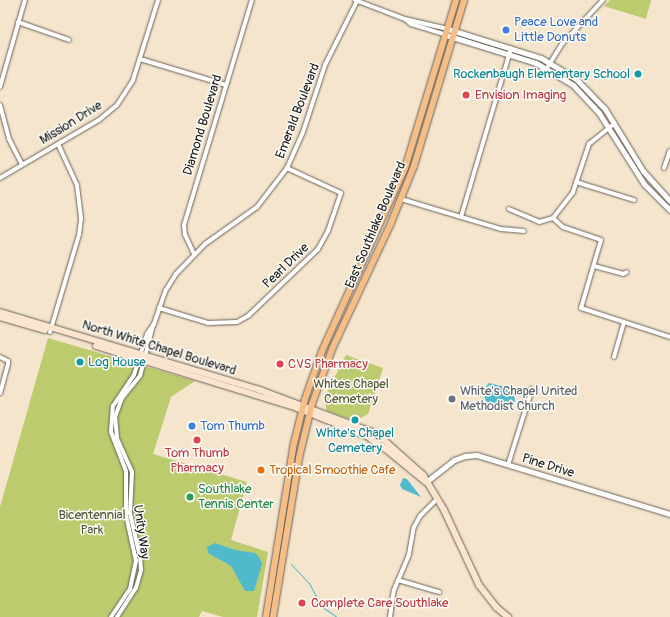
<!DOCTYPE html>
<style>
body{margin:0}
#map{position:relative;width:670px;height:617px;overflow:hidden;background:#f5e5cd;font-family:Pangolin,sans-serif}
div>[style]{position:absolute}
.green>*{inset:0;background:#bbcb6d}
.water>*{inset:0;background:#50bacc}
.stream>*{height:1px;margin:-0.5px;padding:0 0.5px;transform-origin:0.5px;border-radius:0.5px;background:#50bacc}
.roads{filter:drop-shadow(0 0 1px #68625a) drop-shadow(0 0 1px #68625a)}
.minor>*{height:4px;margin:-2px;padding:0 2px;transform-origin:2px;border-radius:2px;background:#fff}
.tertiary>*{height:5px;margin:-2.5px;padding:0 2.5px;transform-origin:2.5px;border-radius:2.5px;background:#fff}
.secondary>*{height:6px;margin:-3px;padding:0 3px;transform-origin:3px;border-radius:3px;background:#fbe5cf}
.primary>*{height:6px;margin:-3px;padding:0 3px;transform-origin:3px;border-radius:3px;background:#f6be87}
.dots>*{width:11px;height:11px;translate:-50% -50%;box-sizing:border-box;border:2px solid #fdfcf7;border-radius:50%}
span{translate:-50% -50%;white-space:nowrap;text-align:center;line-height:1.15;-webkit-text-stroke:3px #fdfcf7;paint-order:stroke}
.shop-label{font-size:13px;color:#366cbe}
.left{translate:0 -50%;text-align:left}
.culture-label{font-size:13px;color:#0d838f}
.right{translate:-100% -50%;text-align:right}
.health-label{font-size:13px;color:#be3a42}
.street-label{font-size:13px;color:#1c1c1c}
.park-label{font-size:13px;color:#545938}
.worship-label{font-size:13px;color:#5b616d}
.food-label{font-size:13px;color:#c56008}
.leisure-label{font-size:13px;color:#27864d}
</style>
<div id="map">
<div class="green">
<i style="clip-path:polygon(610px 0,651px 0,646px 19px,604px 6px)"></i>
<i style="clip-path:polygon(48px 338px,195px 381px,171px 397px,153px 454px,247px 482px,231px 540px,268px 552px,257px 617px,223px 617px,202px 611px,199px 617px,0 617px,0 507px)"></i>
<i style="clip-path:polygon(346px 355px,383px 368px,368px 414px,356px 421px,327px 411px,324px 398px)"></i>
</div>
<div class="water">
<i style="clip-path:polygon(489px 383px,513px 389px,515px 401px,510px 409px,496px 407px,486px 401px,482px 391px)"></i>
<i style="clip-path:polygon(403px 478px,407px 479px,421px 497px,402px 489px,400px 485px)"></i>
<i style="clip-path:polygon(215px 543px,235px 550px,255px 553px,259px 557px,262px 564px,254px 591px,245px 591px,231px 566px,208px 553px,207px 547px)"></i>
</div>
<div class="stream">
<i style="left:291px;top:564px;width:26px;rotate:47deg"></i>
<i style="left:309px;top:583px;width:26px;rotate:62deg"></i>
<i style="left:321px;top:606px;width:19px;rotate:35deg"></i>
</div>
<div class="roads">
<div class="minor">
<i style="left:355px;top:0;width:53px;rotate:20.8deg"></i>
<i style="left:405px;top:19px;width:44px;rotate:13.1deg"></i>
<i style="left:406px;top:20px;width:6px;rotate:39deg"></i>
<i style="left:411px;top:24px;width:37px;rotate:17deg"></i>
<i style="left:18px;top:22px;width:54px;rotate:19.4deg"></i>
<i style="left:140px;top:59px;width:90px;rotate:16.8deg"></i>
<i style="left:547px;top:68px;width:28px;rotate:-58deg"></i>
<i style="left:562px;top:44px;width:60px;rotate:-47deg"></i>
<i style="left:0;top:87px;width:91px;rotate:-74deg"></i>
<i style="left:0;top:105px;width:35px;rotate:75deg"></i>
<i style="left:9px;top:139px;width:28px;rotate:63deg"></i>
<i style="left:664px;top:168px;width:18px;rotate:-71deg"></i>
<i style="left:0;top:178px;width:115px;rotate:-30.4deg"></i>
<i style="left:99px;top:120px;width:23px;rotate:-40deg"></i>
<i style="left:117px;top:105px;width:30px;rotate:-57deg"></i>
<i style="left:133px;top:80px;width:84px;rotate:-72.6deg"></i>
<i style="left:576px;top:182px;width:61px;rotate:17.2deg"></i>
<i style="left:401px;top:199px;width:104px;rotate:16.7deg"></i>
<i style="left:501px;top:229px;width:23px;rotate:5deg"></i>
<i style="left:509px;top:209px;width:33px;rotate:23deg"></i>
<i style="left:539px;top:222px;width:15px;rotate:-16deg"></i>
<i style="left:553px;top:218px;width:33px;rotate:-52deg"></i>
<i style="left:573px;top:192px;width:51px;rotate:-71.6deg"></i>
<i style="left:589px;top:144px;width:33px;rotate:-39deg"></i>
<i style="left:461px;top:217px;width:176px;rotate:-73.5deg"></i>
<i style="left:553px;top:218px;width:13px;rotate:42deg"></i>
<i style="left:563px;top:227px;width:40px;rotate:18.9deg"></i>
<i style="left:601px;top:240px;width:71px;rotate:106.4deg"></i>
<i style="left:581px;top:308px;width:94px;rotate:18deg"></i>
<i style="left:194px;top:254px;width:21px;rotate:-115deg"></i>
<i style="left:185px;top:235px;width:10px;rotate:-96deg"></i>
<i style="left:184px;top:225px;width:235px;rotate:-73.2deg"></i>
<i style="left:594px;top:266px;width:30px;rotate:15deg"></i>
<i style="left:623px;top:274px;width:4px;rotate:-27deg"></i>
<i style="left:159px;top:308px;width:51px;rotate:17deg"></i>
<i style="left:208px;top:323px;width:29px;rotate:-2deg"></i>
<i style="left:237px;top:322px;width:13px;rotate:-29deg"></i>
<i style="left:248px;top:316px;width:97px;rotate:-43.7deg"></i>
<i style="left:318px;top:249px;width:21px;rotate:-61deg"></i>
<i style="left:328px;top:231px;width:40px;rotate:-71.1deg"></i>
<i style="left:341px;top:193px;width:60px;rotate:-155.2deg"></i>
<i style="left:50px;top:332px;width:101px;rotate:-73.4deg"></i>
<i style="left:79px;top:235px;width:17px;rotate:-83deg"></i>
<i style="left:81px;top:218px;width:33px;rotate:-97deg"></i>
<i style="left:77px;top:185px;width:45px;rotate:-114.9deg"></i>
<i style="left:0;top:357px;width:9px;rotate:27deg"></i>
<i style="left:8px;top:361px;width:3px;rotate:90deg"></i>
<i style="left:8px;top:364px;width:30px;rotate:105deg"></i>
<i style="left:614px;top:357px;width:35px;rotate:-74deg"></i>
<i style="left:508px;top:465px;width:80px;rotate:-72.5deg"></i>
<i style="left:398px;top:580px;width:43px;rotate:16.3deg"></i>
<i style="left:111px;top:617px;width:34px;rotate:-56deg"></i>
<i style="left:130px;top:589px;width:29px;rotate:-78deg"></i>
<i style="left:136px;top:561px;width:47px;rotate:-102.3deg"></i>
<i style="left:126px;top:515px;width:44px;rotate:-90deg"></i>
<i style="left:126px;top:471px;width:42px;rotate:-111deg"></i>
<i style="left:111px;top:432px;width:26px;rotate:-86deg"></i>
<i style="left:113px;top:406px;width:37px;rotate:-56deg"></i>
<i style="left:134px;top:375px;width:43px;rotate:-72.4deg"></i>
<i style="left:147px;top:334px;width:12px;rotate:-55deg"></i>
<i style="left:154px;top:324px;width:36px;rotate:-71deg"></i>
<i style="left:166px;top:290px;width:19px;rotate:-58deg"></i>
<i style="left:176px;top:274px;width:42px;rotate:-46deg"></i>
<i style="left:205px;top:244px;width:64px;rotate:-35.4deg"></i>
<i style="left:257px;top:207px;width:49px;rotate:-52.4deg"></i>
<i style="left:287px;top:168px;width:39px;rotate:-66deg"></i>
<i style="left:303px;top:132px;width:71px;rotate:-71.8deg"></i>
<i style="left:325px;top:65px;width:72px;rotate:-63.4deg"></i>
<i style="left:117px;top:617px;width:35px;rotate:-57deg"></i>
<i style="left:136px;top:588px;width:19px;rotate:-74deg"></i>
<i style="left:141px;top:570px;width:13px;rotate:-94deg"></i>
<i style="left:140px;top:557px;width:45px;rotate:-102.8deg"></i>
<i style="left:130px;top:513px;width:41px;rotate:-87.2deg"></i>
<i style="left:132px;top:472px;width:37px;rotate:-114deg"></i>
<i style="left:117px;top:438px;width:21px;rotate:-95deg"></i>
<i style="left:115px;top:417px;width:20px;rotate:-70deg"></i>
<i style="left:122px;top:398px;width:28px;rotate:-51deg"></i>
<i style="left:140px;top:376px;width:53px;rotate:-75.7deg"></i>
<i style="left:390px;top:617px;width:27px;rotate:-82deg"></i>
<i style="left:394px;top:590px;width:39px;rotate:-67deg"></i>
<i style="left:409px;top:554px;width:27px;rotate:-80deg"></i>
<i style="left:414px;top:527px;width:13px;rotate:-61deg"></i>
<i style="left:420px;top:516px;width:24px;rotate:-45deg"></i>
</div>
<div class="tertiary">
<i style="left:448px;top:29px;width:97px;rotate:17.3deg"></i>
<i style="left:541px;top:58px;width:41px;rotate:31deg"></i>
<i style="left:576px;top:79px;width:42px;rotate:46deg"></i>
<i style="left:605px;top:109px;width:73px;rotate:58.5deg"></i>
<i style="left:643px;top:171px;width:40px;rotate:48deg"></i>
<i style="left:446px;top:35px;width:94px;rotate:17.3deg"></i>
<i style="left:536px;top:63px;width:43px;rotate:30.7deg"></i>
<i style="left:573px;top:85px;width:38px;rotate:47deg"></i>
<i style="left:599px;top:113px;width:84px;rotate:57.6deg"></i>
<i style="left:644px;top:184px;width:37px;rotate:45deg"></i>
<i style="left:426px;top:482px;width:36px;rotate:-38deg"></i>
<i style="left:454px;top:460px;width:12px;rotate:-20deg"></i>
<i style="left:465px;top:456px;width:12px;rotate:-5deg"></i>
<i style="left:477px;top:455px;width:202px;rotate:17deg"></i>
</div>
<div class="secondary">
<i style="left:0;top:312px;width:271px;rotate:16.7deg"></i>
<i style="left:260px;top:390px;width:125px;rotate:20.6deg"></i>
<i style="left:377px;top:434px;width:62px;rotate:41.7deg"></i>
<i style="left:423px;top:475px;width:41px;rotate:59deg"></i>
<i style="left:444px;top:510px;width:83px;rotate:65deg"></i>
<i style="left:479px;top:585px;width:28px;rotate:52deg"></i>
<i style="left:496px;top:607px;width:16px;rotate:40deg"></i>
<i style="left:0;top:317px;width:47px;rotate:16.1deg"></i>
<i style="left:96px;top:346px;width:210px;rotate:17.1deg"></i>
<i style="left:297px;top:408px;width:75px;rotate:21.8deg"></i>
<i style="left:367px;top:436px;width:24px;rotate:35deg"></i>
<i style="left:387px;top:450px;width:50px;rotate:39.4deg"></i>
</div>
<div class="primary">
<i style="left:266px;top:617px;width:176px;rotate:-80.9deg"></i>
<i style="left:294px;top:443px;width:45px;rotate:-76deg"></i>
<i style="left:305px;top:399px;width:51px;rotate:-70.5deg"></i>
<i style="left:322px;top:351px;width:201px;rotate:-65.6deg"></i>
<i style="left:405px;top:168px;width:176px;rotate:-73.1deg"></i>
<i style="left:273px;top:617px;width:161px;rotate:-80.7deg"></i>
<i style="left:299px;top:458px;width:56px;rotate:-76.5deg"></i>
<i style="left:312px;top:404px;width:61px;rotate:-69.8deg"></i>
<i style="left:333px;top:347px;width:137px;rotate:-64.9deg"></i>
<i style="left:391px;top:223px;width:61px;rotate:-68deg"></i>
<i style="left:414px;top:166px;width:173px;rotate:-73.2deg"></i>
</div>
</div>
<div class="dots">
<i style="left:506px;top:30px;background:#3f7fe0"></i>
<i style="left:638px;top:74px;background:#0f9aa8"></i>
<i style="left:466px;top:95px;background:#e0444e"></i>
<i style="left:80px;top:362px;background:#0f9aa8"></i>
<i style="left:280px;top:364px;background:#e0444e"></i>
<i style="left:452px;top:399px;background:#6b7280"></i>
<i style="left:355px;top:420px;background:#0f9aa8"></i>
<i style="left:192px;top:426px;background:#3f7fe0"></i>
<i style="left:197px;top:440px;background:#e0444e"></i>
<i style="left:261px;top:470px;background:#e8710a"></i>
<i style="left:190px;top:497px;background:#2e9e5b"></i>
<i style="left:302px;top:603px;background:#e0444e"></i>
</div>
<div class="shop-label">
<span class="left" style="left:514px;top:30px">Peace Love and<br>Little Donuts</span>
<span class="left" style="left:200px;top:426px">Tom Thumb</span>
</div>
<div class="culture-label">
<span class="right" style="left:630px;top:74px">Rockenbaugh Elementary School</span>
<span class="left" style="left:88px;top:362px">Log House</span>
<span style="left:355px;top:441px">White's Chapel<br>Cemetery</span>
</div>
<div class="health-label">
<span class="left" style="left:475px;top:95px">Envision Imaging</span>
<span class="left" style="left:288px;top:364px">CVS Pharmacy</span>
<span style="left:197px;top:461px">Tom Thumb<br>Pharmacy</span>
<span class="left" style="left:311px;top:603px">Complete Care Southlake</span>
</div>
<div class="street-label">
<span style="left:298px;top:111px;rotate:-69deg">Emerald Boulevard</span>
<span style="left:71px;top:123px;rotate:-32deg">Mission Drive</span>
<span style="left:203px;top:125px;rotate:-73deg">Diamond Boulevard</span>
<span style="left:376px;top:225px;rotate:-67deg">East Southlake Boulevard</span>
<span style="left:286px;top:266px;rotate:-44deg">Pearl Drive</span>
<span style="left:159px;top:348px;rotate:17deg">North White Chapel Boulevard</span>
<span style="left:548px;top:466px;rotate:17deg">Pine Drive</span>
<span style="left:141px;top:532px;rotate:82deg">Unity Way</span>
</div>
<div class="park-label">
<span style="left:351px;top:392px">Whites Chapel<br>Cemetery</span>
<span style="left:92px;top:523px">Bicentennial<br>Park</span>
</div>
<div class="worship-label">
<span class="left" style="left:460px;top:399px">White's Chapel United<br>Methodist Church</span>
</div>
<div class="food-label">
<span class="left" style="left:269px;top:470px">Tropical Smoothie Cafe</span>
</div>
<div class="leisure-label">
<span class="left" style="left:198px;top:497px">Southlake<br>Tennis Center</span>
</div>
</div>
